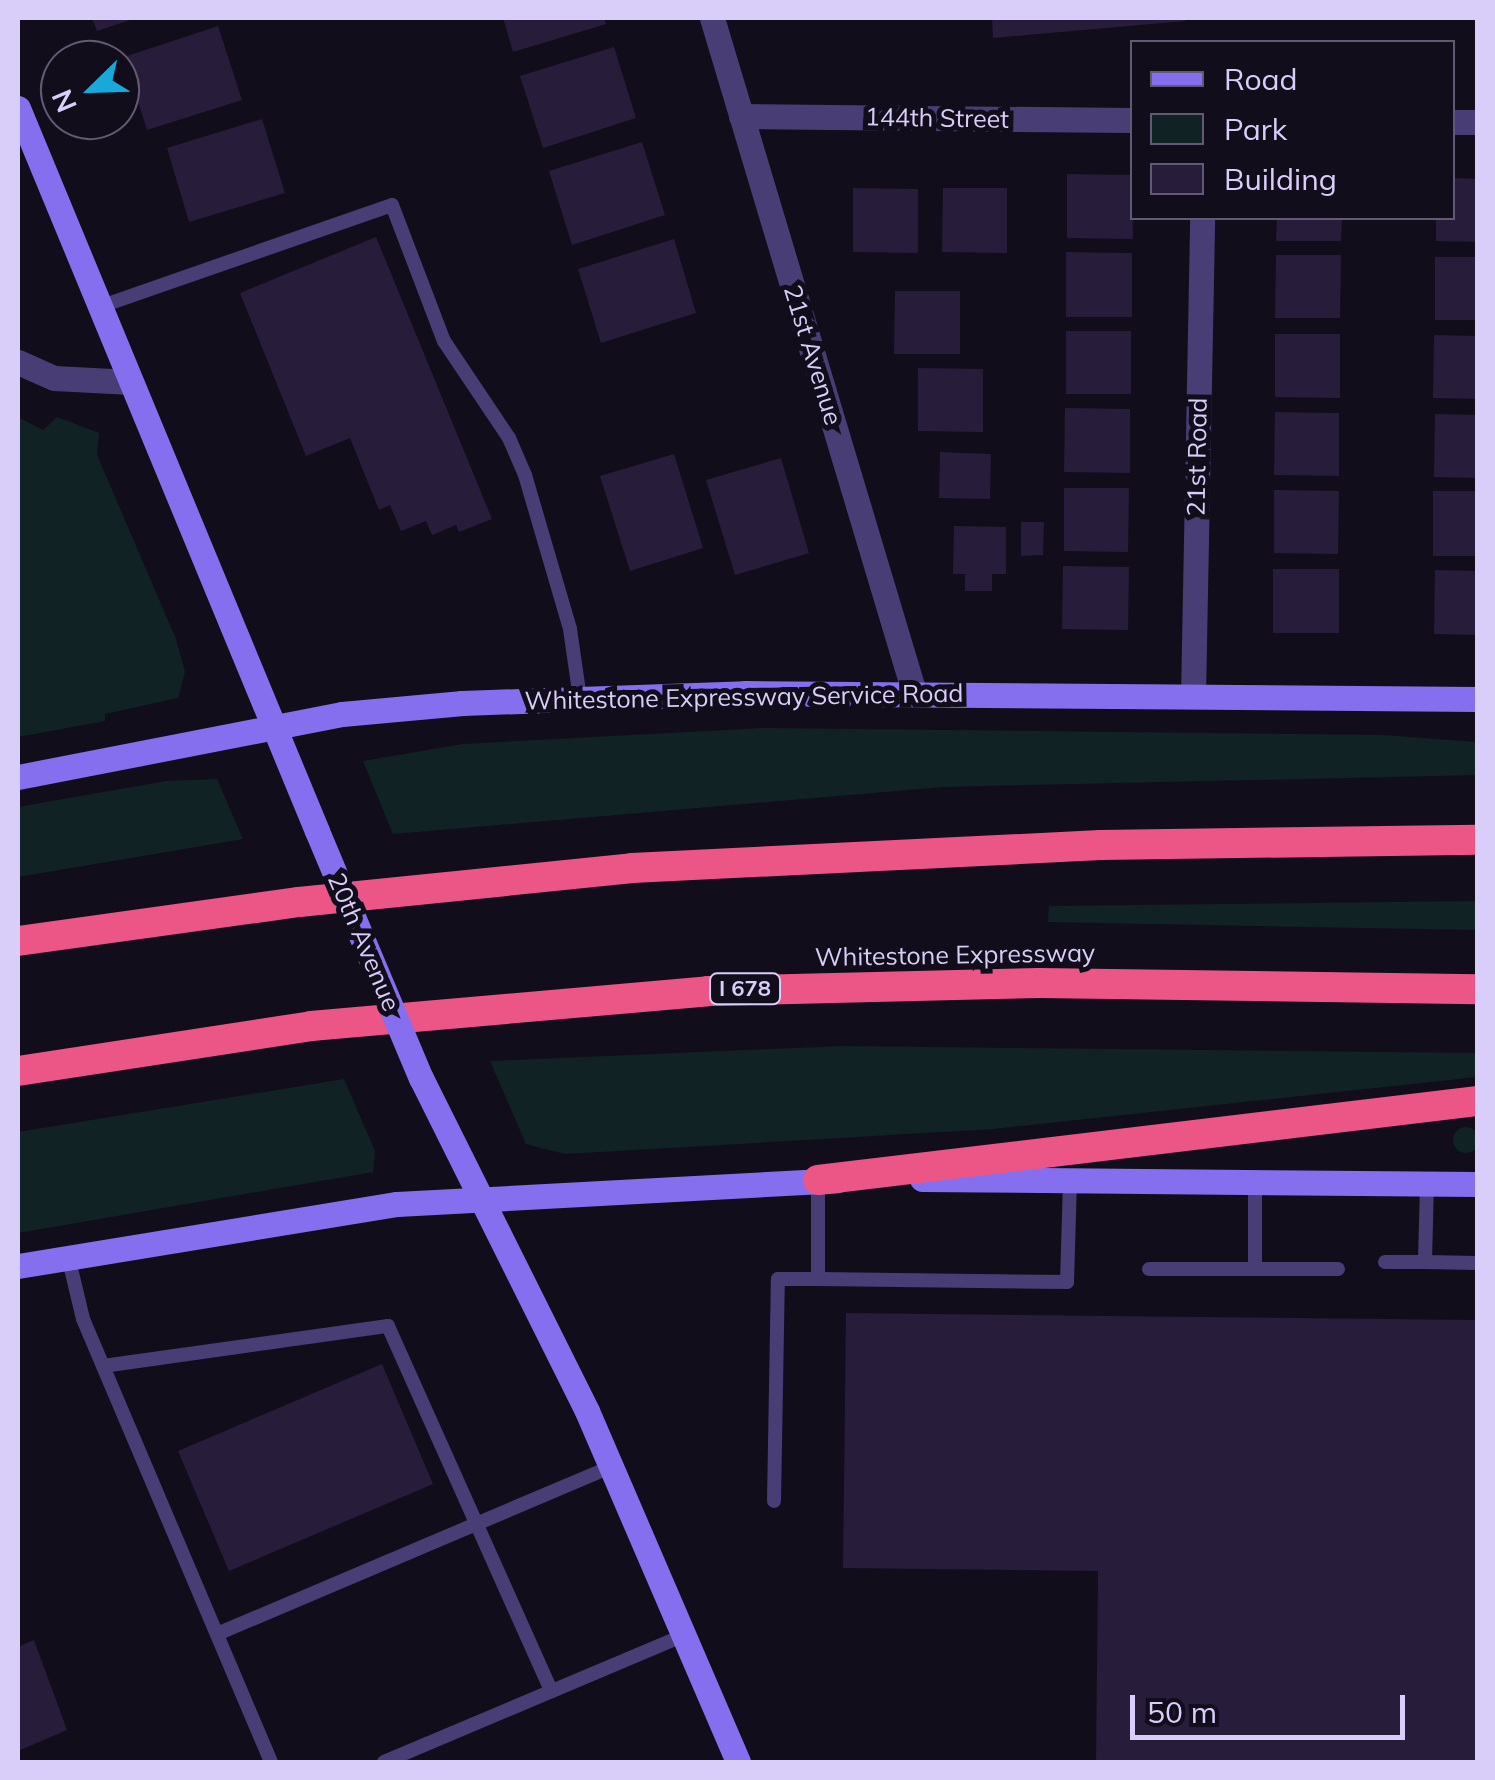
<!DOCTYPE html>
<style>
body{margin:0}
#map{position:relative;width:1495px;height:1780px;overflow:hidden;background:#120d1b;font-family:Mulish,sans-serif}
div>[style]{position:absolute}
.green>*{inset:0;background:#112225}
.round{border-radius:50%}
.building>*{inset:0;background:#271c3a}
.lane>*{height:14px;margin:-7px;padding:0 7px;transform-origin:7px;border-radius:7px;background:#483d75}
.street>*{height:25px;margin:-12.5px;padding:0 12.5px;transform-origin:12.5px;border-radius:12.5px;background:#483d75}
.secondary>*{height:25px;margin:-12.5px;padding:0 12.5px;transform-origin:12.5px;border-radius:12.5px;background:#866fef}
.highway>*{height:30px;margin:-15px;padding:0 15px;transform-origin:15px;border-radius:15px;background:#ec5686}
.secondary-bridge>*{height:25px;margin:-12.5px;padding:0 12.5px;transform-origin:12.5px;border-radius:12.5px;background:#866fef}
span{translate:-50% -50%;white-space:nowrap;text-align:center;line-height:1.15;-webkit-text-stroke:10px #120d1b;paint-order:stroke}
.shield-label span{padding:2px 8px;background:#120d1b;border:2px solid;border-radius:8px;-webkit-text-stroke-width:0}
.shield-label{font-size:22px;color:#d9cdf9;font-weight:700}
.street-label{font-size:25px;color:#d9cdf9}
.frame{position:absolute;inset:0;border:20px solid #d9cdf9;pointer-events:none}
.legend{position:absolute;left:1130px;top:40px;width:325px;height:180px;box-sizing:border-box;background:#120d1b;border:2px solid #625a74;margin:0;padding:12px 18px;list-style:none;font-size:30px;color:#d9cdf9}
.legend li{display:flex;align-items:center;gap:20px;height:50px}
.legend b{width:50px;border:2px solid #625a74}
.north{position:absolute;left:40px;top:40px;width:100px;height:100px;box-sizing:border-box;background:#120d1b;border:2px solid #625a74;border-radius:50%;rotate:247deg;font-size:28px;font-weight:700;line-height:40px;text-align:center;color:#d9cdf9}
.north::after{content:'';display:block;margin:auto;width:35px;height:45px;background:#18a9da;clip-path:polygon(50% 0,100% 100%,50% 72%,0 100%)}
.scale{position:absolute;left:1130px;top:1695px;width:275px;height:45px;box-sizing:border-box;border:5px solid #d9cdf9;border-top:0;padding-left:12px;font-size:30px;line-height:35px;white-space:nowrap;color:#d9cdf9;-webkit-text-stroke:8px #120d1b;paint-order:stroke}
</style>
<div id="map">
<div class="green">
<i style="clip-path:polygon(18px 417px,43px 430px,57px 417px,99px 433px,97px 455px,176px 639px,185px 672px,178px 698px,105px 714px,105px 721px,18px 737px)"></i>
<i style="clip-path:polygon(764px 728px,1383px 735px,1477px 742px,1477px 775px,943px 787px,393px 834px,363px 761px,463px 744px)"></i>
<i style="clip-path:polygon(217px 779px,243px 839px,18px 877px,18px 807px,166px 781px)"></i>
<i style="clip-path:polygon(1477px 901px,1477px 930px,1048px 922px,1049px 906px)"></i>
<i style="clip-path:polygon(843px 1046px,1477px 1053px,1477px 1077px,993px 1129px,565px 1154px,526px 1144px,490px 1061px)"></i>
<i style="clip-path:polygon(344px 1079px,375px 1151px,373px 1172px,18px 1233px,18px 1132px)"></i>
<i class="round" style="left:1453px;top:1127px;width:26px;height:26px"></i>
</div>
<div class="building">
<i style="clip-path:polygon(92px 18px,136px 18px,97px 31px)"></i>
<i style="clip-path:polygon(503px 18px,604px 18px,606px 24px,513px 52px)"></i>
<i style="clip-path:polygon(992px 18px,1185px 18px,1185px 21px,993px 38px)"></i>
<i style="clip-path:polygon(218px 26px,242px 100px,147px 130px,124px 57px)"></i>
<i style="clip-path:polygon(614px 47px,636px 118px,543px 148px,520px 76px)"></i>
<i style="clip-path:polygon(262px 119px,285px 193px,189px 222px,167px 148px)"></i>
<i style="clip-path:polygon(642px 142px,665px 215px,572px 245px,549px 171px)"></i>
<i style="clip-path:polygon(1067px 174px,1132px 175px,1133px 239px,1067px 238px)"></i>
<i style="clip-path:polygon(1452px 178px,1478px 179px,1478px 242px,1436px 241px,1436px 218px,1452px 218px)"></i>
<i style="clip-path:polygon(853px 188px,918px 189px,918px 253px,853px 252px)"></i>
<i style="clip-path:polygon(943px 188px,1007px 188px,1007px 253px,942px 252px)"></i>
<i style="clip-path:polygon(1277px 218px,1342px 218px,1341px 241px,1276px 241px)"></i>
<i style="clip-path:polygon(376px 237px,492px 519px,459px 532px,456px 525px,432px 535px,426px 521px,401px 531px,390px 505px,379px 510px,350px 438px,306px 456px,240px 293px)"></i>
<i style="clip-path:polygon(674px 239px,696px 313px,601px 343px,578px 269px)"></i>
<i style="clip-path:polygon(1066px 252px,1132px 253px,1132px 317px,1066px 317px)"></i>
<i style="clip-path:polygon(1276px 255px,1341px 255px,1340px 318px,1275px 318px)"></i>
<i style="clip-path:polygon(1435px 257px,1478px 257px,1478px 320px,1435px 320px)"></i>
<i style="clip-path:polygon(895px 291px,960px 291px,960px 354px,894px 354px)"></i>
<i style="clip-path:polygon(1066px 331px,1131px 331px,1131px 394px,1066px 394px)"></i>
<i style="clip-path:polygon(1275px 334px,1340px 334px,1340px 398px,1275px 397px)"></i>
<i style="clip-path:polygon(1434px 335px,1478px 336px,1478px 399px,1433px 398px)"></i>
<i style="clip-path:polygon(918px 368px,983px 369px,983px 432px,918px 431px)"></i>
<i style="clip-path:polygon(1065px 408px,1130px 409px,1130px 473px,1064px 472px)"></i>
<i style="clip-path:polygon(1275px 412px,1339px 413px,1339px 476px,1274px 475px)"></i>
<i style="clip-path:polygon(1435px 414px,1478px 415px,1478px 478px,1434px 477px)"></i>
<i style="clip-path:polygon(940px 452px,991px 454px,990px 499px,939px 498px)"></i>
<i style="clip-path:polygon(674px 454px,703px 548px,630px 571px,600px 476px)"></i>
<i style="clip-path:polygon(781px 458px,809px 553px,735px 575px,706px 480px)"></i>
<i style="clip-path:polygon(1064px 488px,1129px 488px,1128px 552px,1064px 551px)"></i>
<i style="clip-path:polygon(1274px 490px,1339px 491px,1338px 554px,1274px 553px)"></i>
<i style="clip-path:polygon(1433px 491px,1478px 491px,1478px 556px,1433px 556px)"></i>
<i style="clip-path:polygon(1021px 522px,1044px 522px,1043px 555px,1021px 556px)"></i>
<i style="clip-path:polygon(954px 526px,1006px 527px,1006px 574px,992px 574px,992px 591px,965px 591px,965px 574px,953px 574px)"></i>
<i style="clip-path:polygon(1063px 566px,1129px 567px,1128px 630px,1062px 629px)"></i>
<i style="clip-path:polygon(1273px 569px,1339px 569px,1339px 633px,1273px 633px)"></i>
<i style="clip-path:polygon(1435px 570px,1478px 571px,1478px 635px,1434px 634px)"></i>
<i style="clip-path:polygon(846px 1313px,1478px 1320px,1478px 1762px,1096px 1762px,1098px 1571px,843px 1568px)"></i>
<i style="clip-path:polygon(382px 1364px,433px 1484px,229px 1571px,178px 1451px)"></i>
<i style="clip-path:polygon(34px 1640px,67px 1730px,18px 1751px,18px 1647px)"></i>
</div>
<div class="lane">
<i style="left:99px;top:307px;width:310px;rotate:-19.2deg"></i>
<i style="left:392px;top:205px;width:146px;rotate:69.1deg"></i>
<i style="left:444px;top:341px;width:117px;rotate:56.2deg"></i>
<i style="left:509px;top:438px;width:40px;rotate:66.6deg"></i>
<i style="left:525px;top:475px;width:160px;rotate:73.7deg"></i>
<i style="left:570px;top:629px;width:70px;rotate:81.8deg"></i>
<i style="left:818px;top:1180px;width:99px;rotate:90deg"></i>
<i style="left:818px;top:1279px;width:249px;rotate:0.7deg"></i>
<i style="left:1067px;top:1282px;width:103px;rotate:-88.3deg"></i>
<i style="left:1255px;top:1181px;width:88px;rotate:90deg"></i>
<i style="left:1255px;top:1269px;width:83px"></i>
<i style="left:1427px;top:1184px;width:78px;rotate:91.5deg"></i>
<i style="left:1425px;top:1262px;width:53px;rotate:1.1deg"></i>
<i style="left:68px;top:1256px;width:65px;rotate:76.6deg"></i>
<i style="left:83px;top:1319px;width:481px;rotate:67deg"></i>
<i style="left:1385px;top:1262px;width:40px"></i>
<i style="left:1149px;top:1269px;width:106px"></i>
<i style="left:103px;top:1366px;width:288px;rotate:-8deg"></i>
<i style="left:388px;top:1326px;width:400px;rotate:65.9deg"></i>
<i style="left:774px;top:1501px;width:222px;rotate:-89deg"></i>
<i style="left:778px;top:1279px;width:40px"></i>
<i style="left:217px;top:1634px;width:429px;rotate:-23deg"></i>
<i style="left:384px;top:1762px;width:326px;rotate:-22.9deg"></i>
</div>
<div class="street">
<i style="left:712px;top:18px;width:704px;rotate:73.32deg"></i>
<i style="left:741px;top:116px;width:391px;rotate:0.6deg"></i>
<i style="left:1452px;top:122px;width:26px"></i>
<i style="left:18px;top:362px;width:39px;rotate:24deg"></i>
<i style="left:54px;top:378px;width:77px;rotate:3deg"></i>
<i style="left:1193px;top:696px;width:478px;rotate:-88.9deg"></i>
</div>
<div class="secondary">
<i style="left:18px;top:108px;width:782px;rotate:67.53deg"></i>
<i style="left:18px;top:777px;width:330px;rotate:-11deg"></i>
<i style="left:342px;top:714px;width:121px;rotate:-5.2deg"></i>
<i style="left:462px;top:703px;width:283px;rotate:-2deg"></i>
<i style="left:745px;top:693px;width:733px;rotate:0.47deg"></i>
<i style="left:421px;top:1078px;width:372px;rotate:63.5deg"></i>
<i style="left:587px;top:1411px;width:382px;rotate:66.7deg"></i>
<i style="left:922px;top:1179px;width:556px;rotate:0.52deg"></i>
<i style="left:18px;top:1266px;width:384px;rotate:-9.3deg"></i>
<i style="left:397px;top:1204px;width:441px;rotate:-3.1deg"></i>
</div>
<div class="highway">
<i style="left:18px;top:941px;width:284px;rotate:-7.9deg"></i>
<i style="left:299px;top:902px;width:335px;rotate:-5.8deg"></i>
<i style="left:632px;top:868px;width:469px;rotate:-2.8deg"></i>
<i style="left:1100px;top:845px;width:378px;rotate:-0.8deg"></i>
<i style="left:18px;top:1071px;width:296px;rotate:-8.7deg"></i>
<i style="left:311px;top:1026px;width:399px;rotate:-5deg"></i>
<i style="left:708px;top:991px;width:331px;rotate:-1.4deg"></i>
<i style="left:1039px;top:983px;width:439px;rotate:0.8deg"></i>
<i style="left:818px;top:1180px;width:665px;rotate:-6.83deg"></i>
</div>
<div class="secondary-bridge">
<i style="left:317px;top:831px;width:268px;rotate:67.2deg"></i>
</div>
<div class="shield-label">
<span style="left:745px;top:989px">I 678</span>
</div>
<div class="street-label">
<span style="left:937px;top:118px;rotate:1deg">144th Street</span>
<span style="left:813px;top:355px;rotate:73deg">21st Avenue</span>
<span style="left:1197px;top:457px;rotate:-89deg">21st Road</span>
<span style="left:744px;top:697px;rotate:-1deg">Whitestone Expressway Service Road</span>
<span style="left:364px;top:942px;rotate:67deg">20th Avenue</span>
<span style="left:955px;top:955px;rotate:-1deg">Whitestone Expressway</span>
</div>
<div class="frame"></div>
<ul class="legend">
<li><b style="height:12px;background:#866fef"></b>Road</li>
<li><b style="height:28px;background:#112225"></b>Park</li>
<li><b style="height:28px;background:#271c3a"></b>Building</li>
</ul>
<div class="north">N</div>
<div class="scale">50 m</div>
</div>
